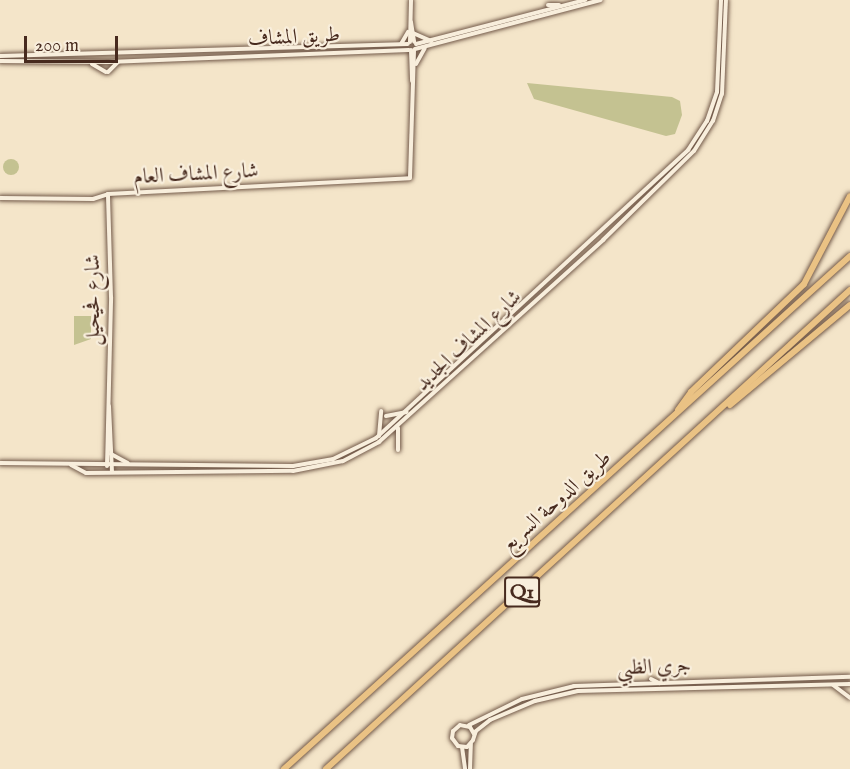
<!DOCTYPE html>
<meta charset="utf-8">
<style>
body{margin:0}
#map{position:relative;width:850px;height:769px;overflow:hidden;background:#f4e5c9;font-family:"IM FELL English",Amiri,serif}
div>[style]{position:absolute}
.green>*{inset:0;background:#c4c291}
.round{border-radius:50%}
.roads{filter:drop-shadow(0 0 2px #725949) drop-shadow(0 0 2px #725949)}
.minor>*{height:4px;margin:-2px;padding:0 2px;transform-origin:2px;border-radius:2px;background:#f8eedc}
.highway>*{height:6px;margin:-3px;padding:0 3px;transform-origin:3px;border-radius:3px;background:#eac284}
span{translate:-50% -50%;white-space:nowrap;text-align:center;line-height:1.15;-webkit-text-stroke:4.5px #f8eedc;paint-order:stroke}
.shield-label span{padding:2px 4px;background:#f8eedc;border:2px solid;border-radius:4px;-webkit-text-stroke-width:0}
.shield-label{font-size:20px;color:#472a1e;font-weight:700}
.street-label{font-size:21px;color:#472a1e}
.scale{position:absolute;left:24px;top:36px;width:94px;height:27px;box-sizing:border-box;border:3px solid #472a1e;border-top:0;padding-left:8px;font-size:18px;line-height:21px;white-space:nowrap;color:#472a1e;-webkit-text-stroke:4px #f8eedc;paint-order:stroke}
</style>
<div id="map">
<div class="green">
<i style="clip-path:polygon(527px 83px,672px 97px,680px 101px,682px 115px,675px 134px,666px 136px,534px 99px)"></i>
<i class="round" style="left:3px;top:159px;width:16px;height:16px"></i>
<i style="clip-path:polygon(74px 316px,91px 316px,91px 339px,74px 345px)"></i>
</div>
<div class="roads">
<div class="minor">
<i style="left:548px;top:5px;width:11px"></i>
<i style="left:411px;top:22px;width:20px;rotate:81deg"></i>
<i style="left:413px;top:33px;width:20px;rotate:24deg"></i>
<i style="left:410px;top:42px;width:42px;rotate:-88.6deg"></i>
<i style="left:401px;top:44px;width:14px;rotate:-60deg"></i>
<i style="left:416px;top:44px;width:175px;rotate:-14.6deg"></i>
<i style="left:415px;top:49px;width:192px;rotate:-14.8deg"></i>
<i style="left:411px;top:50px;width:31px;rotate:88deg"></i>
<i style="left:0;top:56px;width:408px;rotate:-1.7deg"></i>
<i style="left:0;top:61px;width:109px;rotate:0.5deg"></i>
<i style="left:109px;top:62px;width:300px;rotate:-2.3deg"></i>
<i style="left:92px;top:64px;width:16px;rotate:30deg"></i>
<i style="left:416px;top:64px;width:18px;rotate:-61deg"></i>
<i style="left:108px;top:72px;width:14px;rotate:-45deg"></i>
<i style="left:0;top:198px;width:93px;rotate:0.6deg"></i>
<i style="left:93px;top:199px;width:16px;rotate:-18deg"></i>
<i style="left:108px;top:194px;width:302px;rotate:-3deg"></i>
<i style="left:410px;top:178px;width:128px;rotate:-88.2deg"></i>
<i style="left:109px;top:406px;width:66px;rotate:87.4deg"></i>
<i style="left:386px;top:416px;width:21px;rotate:-11deg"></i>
<i style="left:379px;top:436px;width:25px;rotate:-85deg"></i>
<i style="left:398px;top:450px;width:22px;rotate:-90deg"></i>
<i style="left:111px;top:454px;width:19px;rotate:28deg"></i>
<i style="left:0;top:463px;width:293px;rotate:0.6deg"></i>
<i style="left:293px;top:466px;width:41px;rotate:-9.9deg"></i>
<i style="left:333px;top:459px;width:48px;rotate:-26deg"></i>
<i style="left:376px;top:438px;width:425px;rotate:-42.7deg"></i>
<i style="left:688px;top:150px;width:35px;rotate:-57deg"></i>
<i style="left:707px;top:121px;width:31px;rotate:-71deg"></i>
<i style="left:717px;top:92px;width:92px;rotate:-87.5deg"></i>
<i style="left:71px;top:465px;width:17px;rotate:28deg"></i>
<i style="left:86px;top:473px;width:207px;rotate:-0.6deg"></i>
<i style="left:293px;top:471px;width:51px;rotate:-11.3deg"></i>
<i style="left:343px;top:461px;width:41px;rotate:-27.8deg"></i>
<i style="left:379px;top:442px;width:302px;rotate:-42deg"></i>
<i style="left:603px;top:240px;width:127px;rotate:-44.4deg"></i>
<i style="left:694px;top:151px;width:36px;rotate:-58deg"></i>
<i style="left:713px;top:121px;width:28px;rotate:-72deg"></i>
<i style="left:722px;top:94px;width:94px;rotate:-87.6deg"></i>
<i style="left:107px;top:466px;width:169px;rotate:-88.6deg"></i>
<i style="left:111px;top:297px;width:103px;rotate:-91.7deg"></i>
<i style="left:651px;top:679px;width:9px;rotate:27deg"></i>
<i style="left:833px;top:685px;width:21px;rotate:37deg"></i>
<i style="left:469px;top:725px;width:59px;rotate:-26.1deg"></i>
<i style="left:522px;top:699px;width:54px;rotate:-14deg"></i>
<i style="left:574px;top:686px;width:276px;rotate:-1.9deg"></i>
<i style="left:474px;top:734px;width:8px;rotate:-120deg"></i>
<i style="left:470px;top:727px;width:10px;rotate:-169deg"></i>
<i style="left:460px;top:725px;width:9px;rotate:139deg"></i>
<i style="left:453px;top:731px;width:7px;rotate:98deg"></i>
<i style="left:452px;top:738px;width:10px;rotate:53deg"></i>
<i style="left:458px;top:746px;width:9px;rotate:6deg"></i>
<i style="left:467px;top:747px;width:9px;rotate:-49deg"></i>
<i style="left:473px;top:740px;width:9px;rotate:-72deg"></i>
<i style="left:476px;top:731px;width:18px;rotate:-38deg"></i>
<i style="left:490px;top:720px;width:49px;rotate:-22.9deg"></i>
<i style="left:535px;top:701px;width:44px;rotate:-13.1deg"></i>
<i style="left:578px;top:691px;width:272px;rotate:-1.5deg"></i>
<i style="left:462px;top:747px;width:22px;rotate:82deg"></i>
<i style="left:470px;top:769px;width:25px;rotate:-88deg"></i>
</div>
<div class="highway">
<i style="left:730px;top:405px;width:156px;rotate:-39.8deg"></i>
<i style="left:678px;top:410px;width:22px;rotate:-54deg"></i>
<i style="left:691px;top:392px;width:156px;rotate:-43.7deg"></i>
<i style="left:804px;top:284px;width:99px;rotate:-62.4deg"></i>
<i style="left:284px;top:769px;width:764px;rotate:-42.19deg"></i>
<i style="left:326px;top:769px;width:710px;rotate:-42.43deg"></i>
</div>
</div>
<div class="shield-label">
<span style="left:522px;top:592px">Q1</span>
</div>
<div class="street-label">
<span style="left:294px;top:38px;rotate:-3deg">طريق المشاف</span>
<span style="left:196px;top:175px;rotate:-3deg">شارع المشاف العام</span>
<span style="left:94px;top:300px;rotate:-90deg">شارع فحيحيل</span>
<span style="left:469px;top:341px;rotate:-43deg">شارع المشاف الجديد</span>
<span style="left:557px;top:502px;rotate:-42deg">طريق الدوحة السريع</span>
<span style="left:654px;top:668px;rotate:-2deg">جري الظبي</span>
</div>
<div class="scale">200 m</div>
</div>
